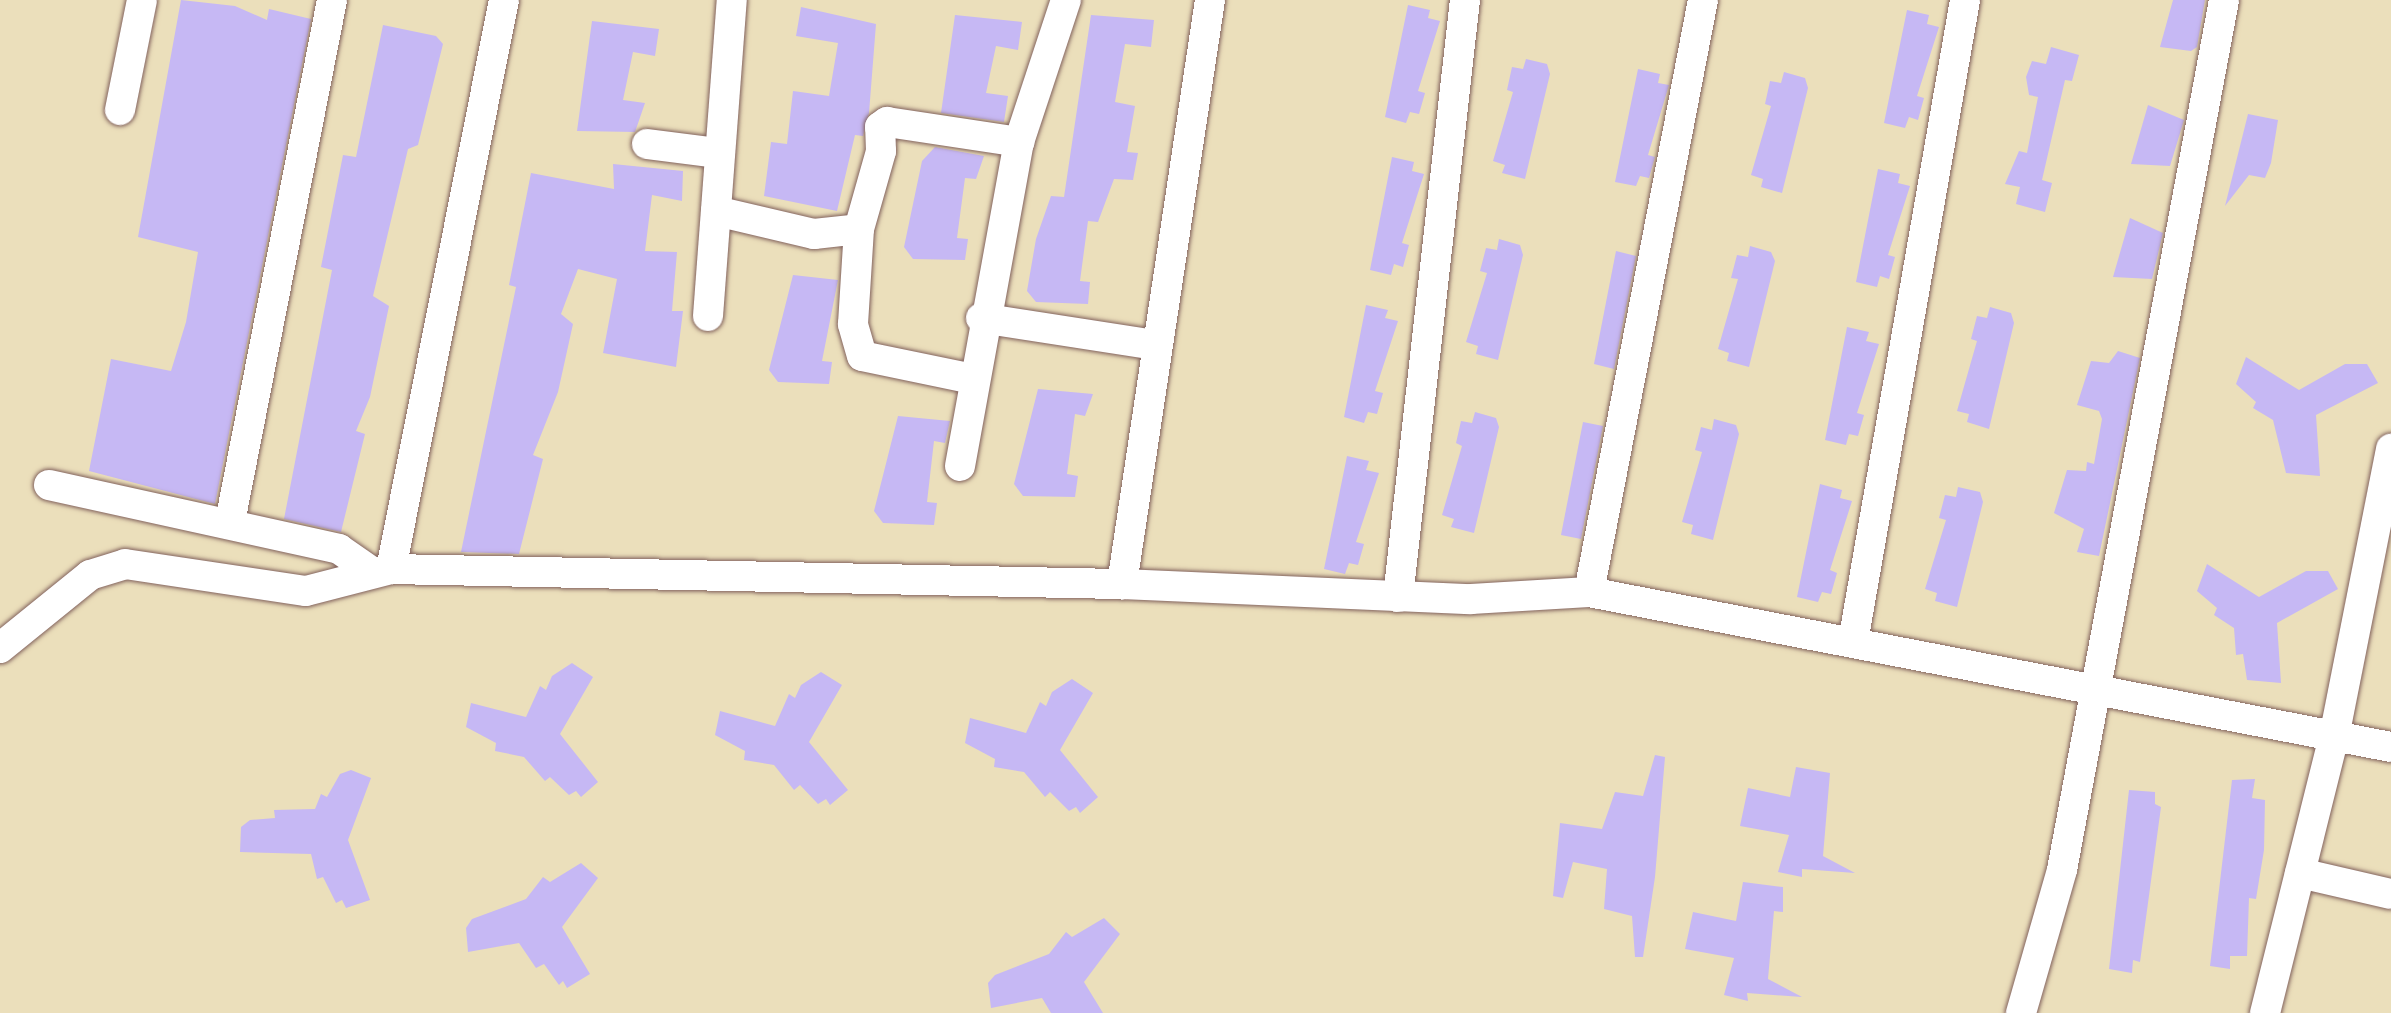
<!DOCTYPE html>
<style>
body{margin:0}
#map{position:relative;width:2391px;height:1013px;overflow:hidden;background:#ebdfbb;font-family:Itim,sans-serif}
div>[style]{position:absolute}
.building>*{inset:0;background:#c6b8f4}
.roads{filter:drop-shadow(0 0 2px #82625d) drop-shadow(0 0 2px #82625d)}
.minor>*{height:30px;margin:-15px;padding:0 15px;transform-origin:15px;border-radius:15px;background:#fff}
span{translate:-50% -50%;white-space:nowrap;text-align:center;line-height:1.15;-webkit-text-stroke:6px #fbf7ec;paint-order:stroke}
</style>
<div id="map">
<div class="building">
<i style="clip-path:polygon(181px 0,235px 6px,267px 20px,269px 9px,311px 19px,215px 504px,89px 471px,111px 359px,171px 371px,186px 322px,198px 252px,138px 237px)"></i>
<i style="clip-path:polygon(2173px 0,2205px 0,2197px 47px,2191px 51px,2160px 47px)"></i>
<i style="clip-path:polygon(1408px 5px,1430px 10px,1428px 18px,1440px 21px,1418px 91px,1425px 93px,1419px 114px,1410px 112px,1406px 123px,1385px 117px)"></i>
<i style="clip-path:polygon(801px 7px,876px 24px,869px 113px,863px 136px,855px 135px,837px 211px,764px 196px,771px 142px,787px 144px,793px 91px,829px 96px,838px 43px,796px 36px)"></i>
<i style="clip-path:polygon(1907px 10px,1929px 15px,1927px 24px,1939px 27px,1917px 96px,1924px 98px,1918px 120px,1909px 117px,1905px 128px,1884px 123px)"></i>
<i style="clip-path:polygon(955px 15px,1022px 22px,1018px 50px,996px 46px,986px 93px,1008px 96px,1004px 122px,941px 113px)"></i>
<i style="clip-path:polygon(1091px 15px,1154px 20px,1151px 47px,1125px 44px,1115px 102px,1135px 106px,1127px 152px,1138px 153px,1133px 180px,1114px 179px,1098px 222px,1088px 221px,1080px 281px,1090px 282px,1088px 304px,1036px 302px,1027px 291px,1036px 239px,1051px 196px,1064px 197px)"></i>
<i style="clip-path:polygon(592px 21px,659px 29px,655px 56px,633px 52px,623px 100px,645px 103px,635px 132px,577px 131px)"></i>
<i style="clip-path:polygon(383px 25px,436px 36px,443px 44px,418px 145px,408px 149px,373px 296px,389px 306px,370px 397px,356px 431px,365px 434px,341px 532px,284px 519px,332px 270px,321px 267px,343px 155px,356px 157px)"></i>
<i style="clip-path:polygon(2051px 47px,2079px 55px,2072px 81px,2065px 80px,2042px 180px,2052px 183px,2045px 212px,2016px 204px,2020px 187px,2005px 184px,2019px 151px,2027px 153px,2038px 97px,2029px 95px,2026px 77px,2032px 61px,2046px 64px)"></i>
<i style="clip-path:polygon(1526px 59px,1547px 64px,1550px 74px,1525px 179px,1502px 173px,1505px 165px,1493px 161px,1513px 92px,1507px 90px,1512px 67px,1523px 69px)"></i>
<i style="clip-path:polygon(1638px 69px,1660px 74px,1658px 83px,1669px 85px,1648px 155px,1655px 157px,1649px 178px,1640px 176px,1636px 186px,1615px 182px)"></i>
<i style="clip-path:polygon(1784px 72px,1805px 78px,1808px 88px,1782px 193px,1761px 187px,1763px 179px,1751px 175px,1771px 106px,1765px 104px,1770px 81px,1781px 83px)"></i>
<i style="clip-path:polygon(2148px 105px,2184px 120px,2170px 166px,2131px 164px)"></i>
<i style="clip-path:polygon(2248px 114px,2278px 120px,2271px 163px,2265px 178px,2249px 175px,2225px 206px)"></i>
<i style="clip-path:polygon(935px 147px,984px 156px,976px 179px,965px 178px,957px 238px,968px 239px,965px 260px,913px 259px,904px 247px,922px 161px)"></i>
<i style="clip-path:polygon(1392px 157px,1414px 162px,1412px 171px,1424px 174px,1402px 243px,1409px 245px,1403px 267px,1394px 264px,1391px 275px,1370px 270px)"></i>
<i style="clip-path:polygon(613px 164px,683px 171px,682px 201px,652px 195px,645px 251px,677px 252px,672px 311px,683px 311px,676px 367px,603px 353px,617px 279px,578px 269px,561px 314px,573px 324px,558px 392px,533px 455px,543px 459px,519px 554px,461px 552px,516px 287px,509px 285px,531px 173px,614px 189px)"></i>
<i style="clip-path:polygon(1878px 169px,1900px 174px,1898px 183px,1910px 186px,1888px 255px,1895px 257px,1889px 279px,1880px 276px,1877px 287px,1856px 282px)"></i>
<i style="clip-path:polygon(2130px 218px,2163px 233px,2152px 279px,2113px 277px)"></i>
<i style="clip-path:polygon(1499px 239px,1520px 245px,1523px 255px,1498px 360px,1476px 354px,1478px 346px,1466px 342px,1487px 273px,1480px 271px,1486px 248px,1497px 250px)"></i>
<i style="clip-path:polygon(1750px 246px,1771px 252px,1775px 261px,1749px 367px,1727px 361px,1729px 353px,1718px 349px,1738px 279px,1731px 278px,1737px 255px,1748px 257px)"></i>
<i style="clip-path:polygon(1616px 251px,1636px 256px,1614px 369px,1594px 364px)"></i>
<i style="clip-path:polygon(793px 275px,838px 280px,822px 361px,832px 362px,829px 384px,778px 382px,769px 370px)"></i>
<i style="clip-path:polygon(1366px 305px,1388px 310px,1385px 318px,1398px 321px,1375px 391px,1383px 393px,1377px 414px,1368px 412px,1364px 423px,1344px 417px)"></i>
<i style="clip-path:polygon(1990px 307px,2011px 313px,2014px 323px,1989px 429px,1967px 422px,1969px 414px,1957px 411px,1977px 341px,1971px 339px,1977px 316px,1987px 318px)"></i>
<i style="clip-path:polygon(1847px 327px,1869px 332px,1866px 341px,1879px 344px,1857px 413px,1864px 415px,1858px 436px,1849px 434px,1846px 445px,1825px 440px)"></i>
<i style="clip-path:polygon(2118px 351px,2140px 358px,2099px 556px,2077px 552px,2084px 529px,2054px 513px,2067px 470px,2086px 471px,2087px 462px,2094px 464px,2102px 419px,2099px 411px,2077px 405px,2091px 361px,2109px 363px)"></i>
<i style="clip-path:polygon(2246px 357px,2299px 390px,2345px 364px,2367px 364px,2378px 383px,2316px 415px,2320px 476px,2286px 473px,2273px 420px,2253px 408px,2256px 402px,2236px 384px)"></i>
<i style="clip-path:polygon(1038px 389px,1093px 394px,1085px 416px,1075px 414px,1067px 474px,1078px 476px,1075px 497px,1023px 496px,1014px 484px)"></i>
<i style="clip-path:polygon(1475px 412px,1496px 418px,1499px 427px,1474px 533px,1451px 527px,1454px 519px,1442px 515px,1462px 446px,1456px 443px,1461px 421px,1472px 423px)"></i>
<i style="clip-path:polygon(898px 416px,950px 421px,945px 443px,934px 441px,927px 502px,937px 503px,934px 525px,883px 523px,874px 511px)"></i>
<i style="clip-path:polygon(1714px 419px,1736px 425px,1739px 434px,1713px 540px,1691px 534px,1693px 525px,1682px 522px,1702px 452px,1695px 450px,1701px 427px,1712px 430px)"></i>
<i style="clip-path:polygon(1583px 422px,1603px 426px,1581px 539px,1561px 535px)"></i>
<i style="clip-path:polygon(1347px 456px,1369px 461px,1366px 470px,1379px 473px,1356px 542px,1364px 544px,1358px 565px,1349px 563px,1345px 574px,1324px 569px)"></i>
<i style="clip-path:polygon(1820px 484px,1842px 490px,1840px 498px,1852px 501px,1830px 570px,1837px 573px,1831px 594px,1822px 592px,1818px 602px,1797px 597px)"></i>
<i style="clip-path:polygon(1958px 487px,1980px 492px,1983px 502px,1957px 607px,1935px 601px,1937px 593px,1925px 589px,1946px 520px,1939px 518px,1945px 495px,1956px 497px)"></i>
<i style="clip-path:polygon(2207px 564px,2259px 597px,2306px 571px,2328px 571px,2338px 589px,2277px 623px,2281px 683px,2247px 680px,2243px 654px,2236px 655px,2234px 628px,2214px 615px,2217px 608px,2197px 591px)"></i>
<i style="clip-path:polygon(572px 663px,593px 677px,560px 734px,598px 782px,581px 797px,576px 791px,569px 795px,550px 777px,545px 781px,524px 757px,495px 751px,496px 743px,466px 727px,471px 703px,526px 717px,540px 686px,546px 690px,552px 676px)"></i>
<i style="clip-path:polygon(821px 672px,842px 685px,809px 742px,848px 790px,830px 805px,826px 799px,818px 804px,800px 785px,794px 790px,774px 765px,744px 760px,745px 751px,715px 735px,720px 711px,775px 726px,789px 694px,795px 698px,801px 685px)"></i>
<i style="clip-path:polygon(1072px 679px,1093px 693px,1060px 750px,1098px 797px,1080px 813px,1076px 807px,1069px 811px,1050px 792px,1045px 797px,1024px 772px,994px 767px,995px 759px,965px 743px,970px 718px,1026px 733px,1040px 702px,1046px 706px,1052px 692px)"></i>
<i style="clip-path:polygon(1655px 755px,1665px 757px,1655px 877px,1643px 957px,1635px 957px,1632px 916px,1604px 909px,1607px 869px,1573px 862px,1563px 898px,1553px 896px,1560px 823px,1602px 829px,1615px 792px,1643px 796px)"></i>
<i style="clip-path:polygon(1796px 767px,1830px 773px,1823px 856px,1855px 873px,1802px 869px,1802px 877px,1778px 872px,1789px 835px,1740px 826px,1748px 788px,1790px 797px)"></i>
<i style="clip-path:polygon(351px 770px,371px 778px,348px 840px,370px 900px,346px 908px,342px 900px,336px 903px,323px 877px,317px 879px,311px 854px,240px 852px,241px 827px,250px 820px,275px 818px,274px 810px,315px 809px,321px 794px,327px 797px,340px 774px)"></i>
<i style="clip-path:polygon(2255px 779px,2252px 798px,2265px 800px,2264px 850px,2256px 899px,2249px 898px,2247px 956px,2230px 956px,2230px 969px,2210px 966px,2232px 780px)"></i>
<i style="clip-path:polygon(2129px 790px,2155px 792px,2155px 804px,2161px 807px,2140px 962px,2133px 960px,2132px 973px,2109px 969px)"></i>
<i style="clip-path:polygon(581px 863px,598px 878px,562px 927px,590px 974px,567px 988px,563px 981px,559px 985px,544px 964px,536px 968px,519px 943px,468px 952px,466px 928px,472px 919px,526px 899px,543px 877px,550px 882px)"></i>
<i style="clip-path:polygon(1743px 882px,1783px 887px,1783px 912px,1774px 911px,1768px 979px,1802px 997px,1747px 993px,1748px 1001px,1724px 995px,1734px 958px,1685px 949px,1693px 912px,1736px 921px)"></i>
<i style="clip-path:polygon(1104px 918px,1120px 934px,1084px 982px,1103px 1013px,1051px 1013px,1042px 998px,991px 1008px,988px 983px,995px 975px,1049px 954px,1066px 932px,1072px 937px)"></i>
</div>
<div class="roads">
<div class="minor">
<i style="left:1210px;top:0;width:591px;rotate:98.57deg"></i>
<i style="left:1122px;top:584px;width:349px;rotate:2.5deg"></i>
<i style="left:1471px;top:599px;width:118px;rotate:-3.4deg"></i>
<i style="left:1589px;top:592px;width:817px;rotate:10.94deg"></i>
<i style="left:120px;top:110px;width:112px;rotate:-78.7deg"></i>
<i style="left:647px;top:144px;width:71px;rotate:7.3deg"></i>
<i style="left:716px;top:211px;width:101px;rotate:13.2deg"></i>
<i style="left:814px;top:234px;width:45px;rotate:-6.3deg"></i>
<i style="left:708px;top:316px;width:317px;rotate:-85.7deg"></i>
<i style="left:981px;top:318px;width:176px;rotate:8.8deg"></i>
<i style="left:973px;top:379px;width:113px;rotate:-168.3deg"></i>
<i style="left:862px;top:356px;width:33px;rotate:-106deg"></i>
<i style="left:853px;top:324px;width:95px;rotate:-86.4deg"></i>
<i style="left:859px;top:229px;width:81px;rotate:-74.2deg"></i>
<i style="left:881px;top:151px;width:24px;rotate:-92deg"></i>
<i style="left:880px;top:127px;width:9px;rotate:-36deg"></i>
<i style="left:887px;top:122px;width:134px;rotate:8.6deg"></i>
<i style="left:960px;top:466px;width:329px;rotate:-79.7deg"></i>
<i style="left:1019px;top:142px;width:150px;rotate:-71.7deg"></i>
<i style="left:49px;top:485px;width:297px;rotate:12.4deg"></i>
<i style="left:339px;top:549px;width:40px;rotate:34.9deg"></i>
<i style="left:230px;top:522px;width:532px;rotate:-78.94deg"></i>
<i style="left:391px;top:569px;width:580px;rotate:-78.77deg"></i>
<i style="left:1589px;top:592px;width:603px;rotate:-79.1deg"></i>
<i style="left:1398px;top:597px;width:601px;rotate:-83.6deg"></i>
<i style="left:1853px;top:642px;width:652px;rotate:-80.1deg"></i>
<i style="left:0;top:648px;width:116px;rotate:-39deg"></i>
<i style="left:90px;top:575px;width:37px;rotate:-17deg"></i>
<i style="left:125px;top:564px;width:183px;rotate:8.5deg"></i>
<i style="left:306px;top:591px;width:88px;rotate:-14.5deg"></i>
<i style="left:391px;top:569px;width:731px;rotate:1.18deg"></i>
<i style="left:2300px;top:873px;width:93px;rotate:13deg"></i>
<i style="left:2021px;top:1013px;width:149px;rotate:-74deg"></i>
<i style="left:2062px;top:870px;width:885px;rotate:-79.45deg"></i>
<i style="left:2265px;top:1013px;width:284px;rotate:-76deg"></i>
<i style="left:2334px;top:737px;width:294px;rotate:-78.8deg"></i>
</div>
</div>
</div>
